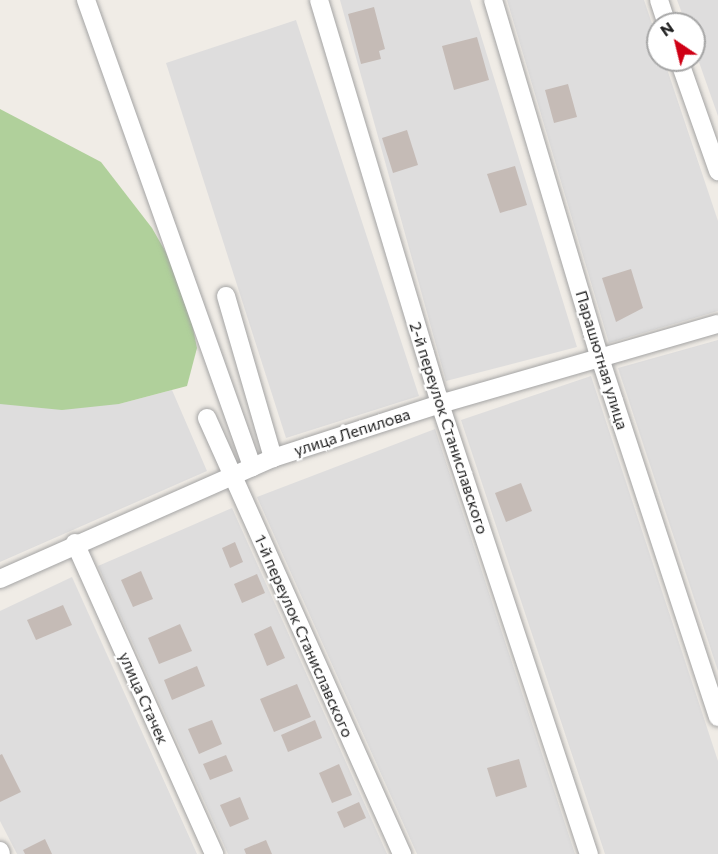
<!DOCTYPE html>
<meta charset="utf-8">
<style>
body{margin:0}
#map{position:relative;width:718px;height:854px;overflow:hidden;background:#f0ece6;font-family:Commissioner,sans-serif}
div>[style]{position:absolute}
.residential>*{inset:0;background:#dedddd}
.forest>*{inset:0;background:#b0d09b}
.building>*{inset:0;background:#c5bbb6}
.roads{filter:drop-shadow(0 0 2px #a4a4a4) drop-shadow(0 0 2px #a4a4a4)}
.minor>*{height:18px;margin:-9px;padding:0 9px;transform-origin:9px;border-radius:9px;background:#fff}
span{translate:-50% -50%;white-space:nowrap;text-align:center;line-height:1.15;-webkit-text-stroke:4.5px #fff;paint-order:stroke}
.street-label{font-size:16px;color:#202020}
.north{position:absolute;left:646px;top:12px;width:60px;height:60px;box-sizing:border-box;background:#fff;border:2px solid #a6a6a6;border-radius:50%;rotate:325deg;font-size:16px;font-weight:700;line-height:24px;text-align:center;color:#202020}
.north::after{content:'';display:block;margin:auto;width:21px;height:27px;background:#cf0015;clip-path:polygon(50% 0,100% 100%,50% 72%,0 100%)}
</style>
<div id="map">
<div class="residential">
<i style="clip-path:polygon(340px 0,470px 0,577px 347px,446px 381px)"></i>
<i style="clip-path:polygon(507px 0,644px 0,658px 41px,658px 60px,664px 60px,718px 221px,718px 311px,609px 343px)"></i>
<i style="clip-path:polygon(677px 0,718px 0,718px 116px,694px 48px,694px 24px,686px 24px)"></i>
<i style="clip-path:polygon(296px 20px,419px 396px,286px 438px,166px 63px)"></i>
<i style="clip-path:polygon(718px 340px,718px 671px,618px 368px)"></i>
<i style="clip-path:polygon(591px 376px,718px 761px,718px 854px,605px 854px,461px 420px)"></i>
<i style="clip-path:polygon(172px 390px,207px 471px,0 562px,0 404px,119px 404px)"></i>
<i style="clip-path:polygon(435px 429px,575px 854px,417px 854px,257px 497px)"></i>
<i style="clip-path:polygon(232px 508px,387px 854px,228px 854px,98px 566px)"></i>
<i style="clip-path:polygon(72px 577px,197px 854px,17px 854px,0 821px,0 611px)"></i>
</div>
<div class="forest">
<i style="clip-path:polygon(0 109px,101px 162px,152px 228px,184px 284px,197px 348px,187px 386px,119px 404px,62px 410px,0 404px)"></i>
</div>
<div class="building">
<i style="clip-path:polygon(374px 7px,385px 49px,379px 51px,381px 59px,361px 64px,348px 14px)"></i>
<i style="clip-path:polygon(477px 37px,489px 80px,454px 90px,442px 46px)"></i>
<i style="clip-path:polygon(568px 84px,577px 117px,554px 123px,545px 90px)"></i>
<i style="clip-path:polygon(407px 130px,418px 165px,393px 173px,382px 138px)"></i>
<i style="clip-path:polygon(515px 166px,527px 205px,500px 213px,487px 174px)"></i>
<i style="clip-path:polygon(631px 269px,643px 308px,616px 322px,602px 278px)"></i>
<i style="clip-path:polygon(521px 483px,532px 511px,506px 522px,495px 493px)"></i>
<i style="clip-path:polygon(235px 542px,243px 562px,230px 568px,222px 548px)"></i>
<i style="clip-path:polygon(141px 571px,153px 599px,133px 607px,121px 580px)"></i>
<i style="clip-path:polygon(257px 574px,265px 593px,242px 603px,234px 584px)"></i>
<i style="clip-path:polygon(63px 605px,72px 625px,36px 640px,27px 620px)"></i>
<i style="clip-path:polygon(180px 624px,192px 651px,159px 664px,148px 638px)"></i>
<i style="clip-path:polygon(271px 626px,285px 658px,267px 666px,254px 634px)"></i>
<i style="clip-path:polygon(197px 666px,205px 686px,172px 700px,164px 680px)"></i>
<i style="clip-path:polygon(297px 684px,311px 717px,274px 732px,260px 699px)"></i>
<i style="clip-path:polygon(212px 720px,222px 744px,199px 754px,188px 729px)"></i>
<i style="clip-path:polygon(315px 720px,322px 738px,288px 752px,281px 735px)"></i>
<i style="clip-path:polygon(2px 754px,21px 792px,0 802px,0 755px)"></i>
<i style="clip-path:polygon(226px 755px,233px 771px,210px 780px,203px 764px)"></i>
<i style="clip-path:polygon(519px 759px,527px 787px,496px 797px,487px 768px)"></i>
<i style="clip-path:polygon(339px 764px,352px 795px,332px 803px,319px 773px)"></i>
<i style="clip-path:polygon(240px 797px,249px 819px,230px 827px,220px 805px)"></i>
<i style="clip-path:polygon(359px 802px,366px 818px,344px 828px,337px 812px)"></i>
<i style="clip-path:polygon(45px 839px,52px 854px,25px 854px,23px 850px)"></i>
<i style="clip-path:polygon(266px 840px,272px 854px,246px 854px,244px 849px)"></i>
</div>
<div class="roads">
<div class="minor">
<i style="left:86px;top:0;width:496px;rotate:70.4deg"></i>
<i style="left:319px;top:0;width:422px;rotate:73.3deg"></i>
<i style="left:440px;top:404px;width:474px;rotate:71.7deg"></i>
<i style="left:493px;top:0;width:374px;rotate:73.4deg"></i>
<i style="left:600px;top:358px;width:378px;rotate:71.8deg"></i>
<i style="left:659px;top:0;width:25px;rotate:72deg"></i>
<i style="left:679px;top:60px;width:118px;rotate:70.6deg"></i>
<i style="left:226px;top:296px;width:169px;rotate:73.8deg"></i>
<i style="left:207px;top:418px;width:478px;rotate:65.9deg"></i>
<i style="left:75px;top:543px;width:341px;rotate:65.9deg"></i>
<i style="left:0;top:579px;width:299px;rotate:-23.9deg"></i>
<i style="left:273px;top:458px;width:176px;rotate:-17.9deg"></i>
<i style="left:440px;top:404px;width:289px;rotate:-16.1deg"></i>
<i style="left:0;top:851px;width:3px;rotate:72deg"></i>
</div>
</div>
<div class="street-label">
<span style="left:602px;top:360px;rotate:73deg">Парашютная улица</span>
<span style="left:449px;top:428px;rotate:72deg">2-й переулок Станиславского</span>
<span style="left:352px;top:432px;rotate:-18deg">улица Лепилова</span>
<span style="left:304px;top:636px;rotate:66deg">1-й переулок Станиславского</span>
<span style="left:144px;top:698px;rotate:66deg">улица Стачек</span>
</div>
<div class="north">N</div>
</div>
